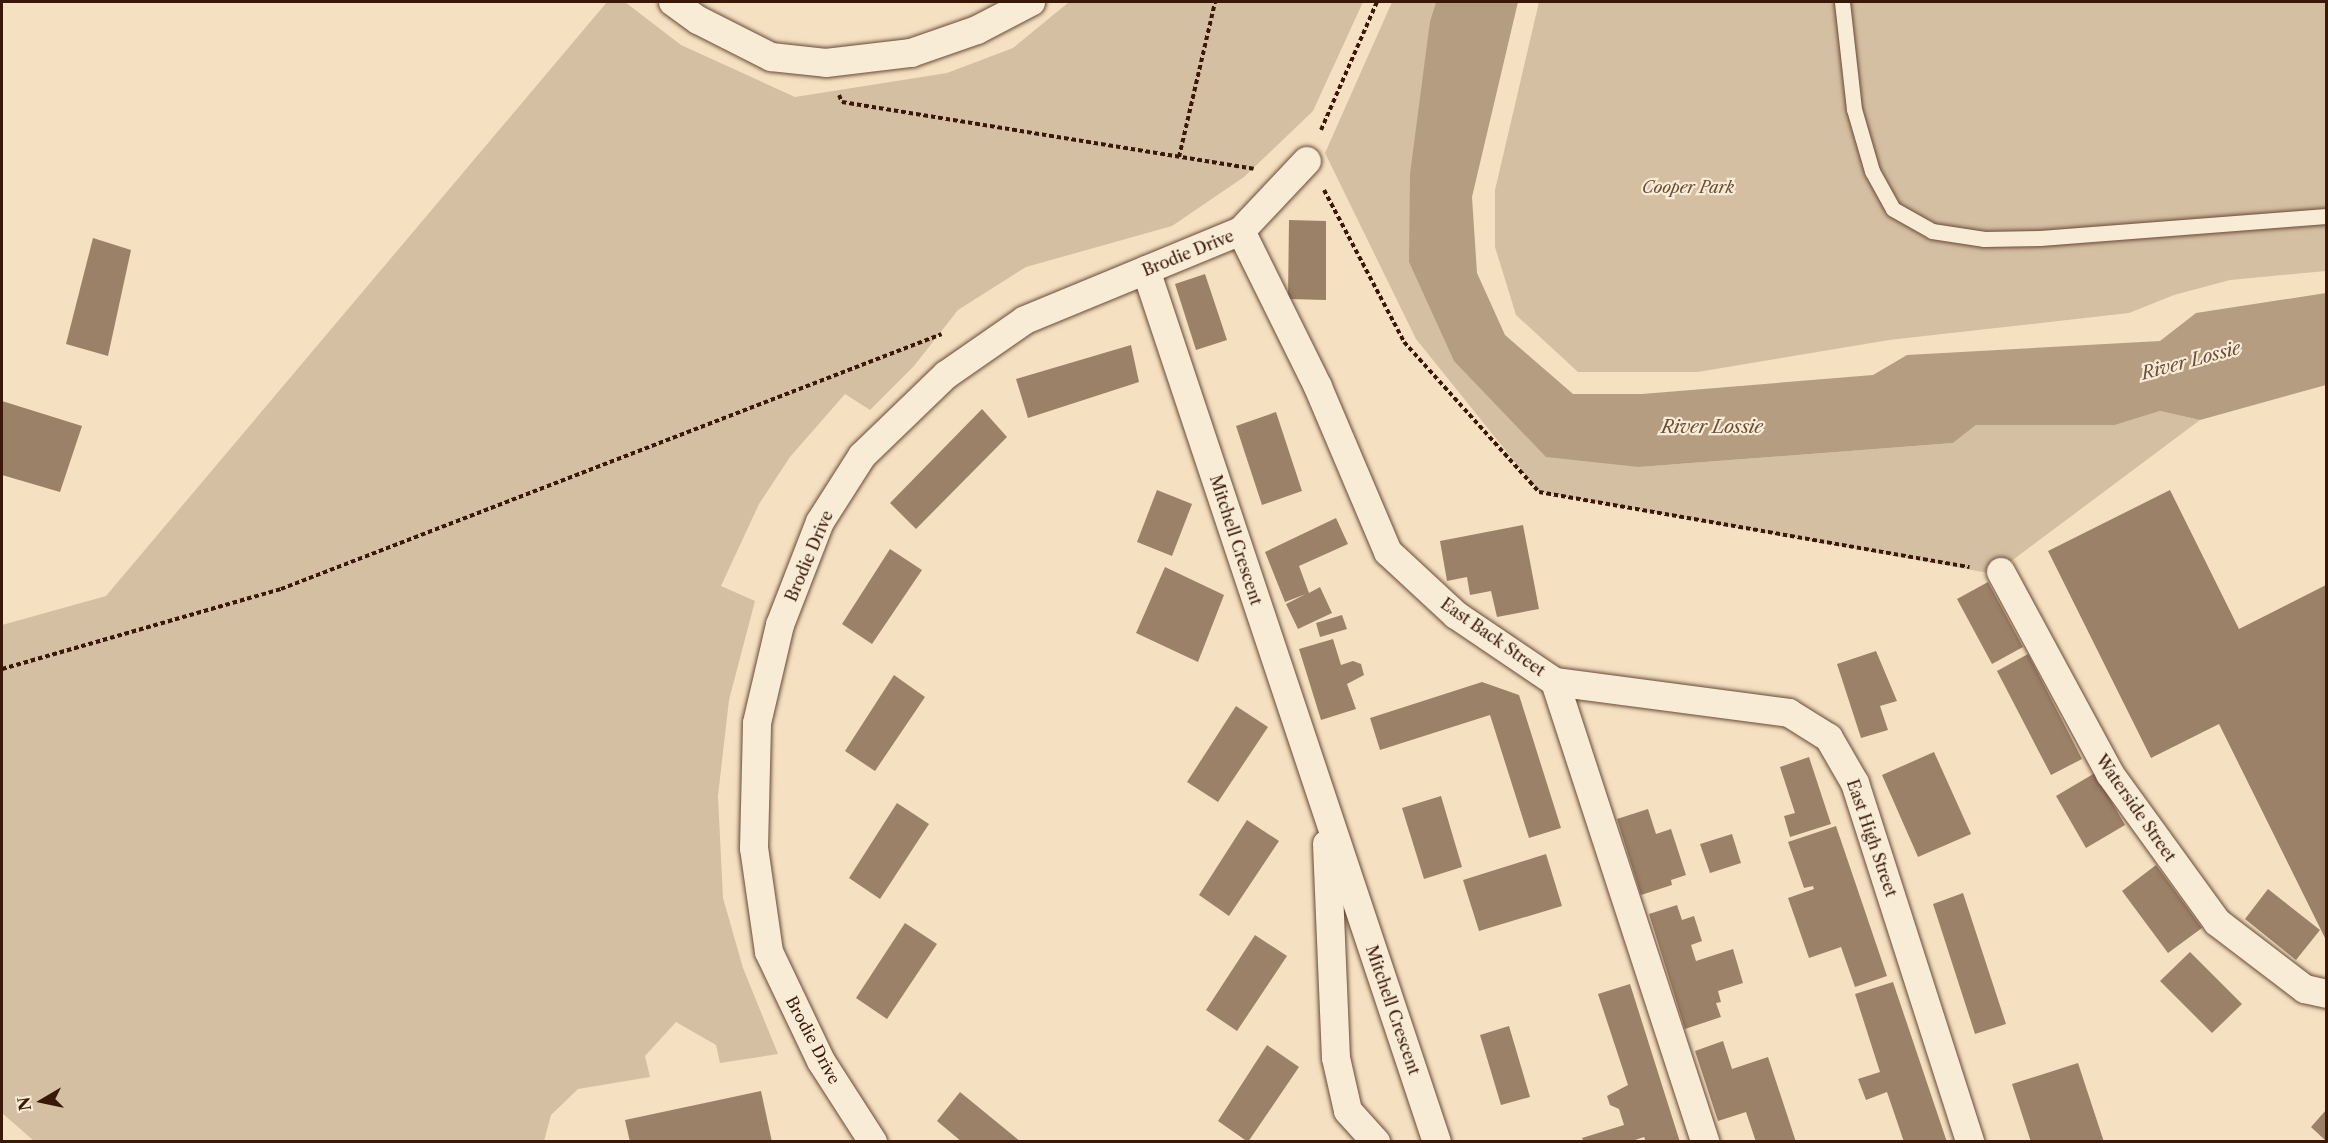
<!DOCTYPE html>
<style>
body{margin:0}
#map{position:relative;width:2328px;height:1143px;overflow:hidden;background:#f5e1c2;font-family:"Libre Caslon Text",serif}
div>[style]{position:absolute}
.green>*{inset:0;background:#d5bfa2}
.water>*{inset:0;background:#b59d82}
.building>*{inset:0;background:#9b8168}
.path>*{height:4px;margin-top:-2px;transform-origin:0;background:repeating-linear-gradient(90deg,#3a1807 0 4.5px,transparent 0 7.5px)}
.roads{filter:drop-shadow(0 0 2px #694a36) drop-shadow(0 0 2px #694a36)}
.lane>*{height:15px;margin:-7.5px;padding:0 7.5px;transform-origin:7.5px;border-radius:7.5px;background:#f8ecd7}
.street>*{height:28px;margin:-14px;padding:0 14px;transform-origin:14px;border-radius:14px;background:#f8ecd7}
span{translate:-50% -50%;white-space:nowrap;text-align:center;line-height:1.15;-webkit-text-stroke:4.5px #f8ecd7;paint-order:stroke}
.park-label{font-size:16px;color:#684a36;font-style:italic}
.street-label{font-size:16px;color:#3a1807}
.water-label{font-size:18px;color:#6b4d38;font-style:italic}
.frame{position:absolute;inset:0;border:3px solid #3a1807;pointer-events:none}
.north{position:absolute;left:12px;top:1071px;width:60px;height:60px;-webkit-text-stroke:4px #f8ecd7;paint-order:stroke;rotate:261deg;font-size:16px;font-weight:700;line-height:24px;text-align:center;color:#3a1807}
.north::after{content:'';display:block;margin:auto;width:21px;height:27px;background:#3a1807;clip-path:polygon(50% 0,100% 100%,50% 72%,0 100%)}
</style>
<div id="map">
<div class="green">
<i style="clip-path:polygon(607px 2px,625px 2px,681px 45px,795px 97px,947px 73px,1013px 48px,1069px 2px,1363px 2px,1313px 111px,1244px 177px,1172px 226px,1026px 267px,958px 310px,914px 366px,870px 410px,845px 394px,790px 457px,759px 504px,721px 586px,755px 601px,729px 700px,718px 796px,723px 898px,743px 968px,778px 1054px,720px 1063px,716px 1045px,676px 1022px,645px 1056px,650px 1077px,578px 1089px,551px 1115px,544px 1141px,34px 1141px,2px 1113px,2px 625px,106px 596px)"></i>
<i style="clip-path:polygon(1392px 2px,1436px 2px,1430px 21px,1409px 262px,1639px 467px,1953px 443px,1976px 425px,2115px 425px,2160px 411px,2200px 420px,1994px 574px,1539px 492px,1416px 339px,1325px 153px)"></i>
<i style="clip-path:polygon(1539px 2px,2326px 2px,2326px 271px,2230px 280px,2174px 295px,2129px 313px,1889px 340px,1698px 372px,1578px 372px,1516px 315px,1495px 247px,1495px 190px)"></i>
</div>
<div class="water">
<i style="clip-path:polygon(1436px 2px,1518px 2px,1472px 197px,1477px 273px,1505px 335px,1573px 394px,1642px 394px,1873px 375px,1907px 355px,2160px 341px,2196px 313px,2326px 293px,2326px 385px,2200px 420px,2160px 411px,2115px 425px,1976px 425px,1953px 443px,1639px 467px,1546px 457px,1454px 361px,1409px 262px,1410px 174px,1430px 21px)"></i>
</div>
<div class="building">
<i style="clip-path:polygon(1289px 220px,1326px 221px,1326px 300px,1288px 299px)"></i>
<i style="clip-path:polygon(93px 238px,131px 250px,108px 356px,66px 344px)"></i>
<i style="clip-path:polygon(1205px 274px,1227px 340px,1196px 350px,1175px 284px)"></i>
<i style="clip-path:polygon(1131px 345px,1139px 382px,1028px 418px,1016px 379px)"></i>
<i style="clip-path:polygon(2px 401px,82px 426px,60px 492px,2px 475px)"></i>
<i style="clip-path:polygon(982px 409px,1007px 437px,916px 529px,890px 503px)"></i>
<i style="clip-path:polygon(1276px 412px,1302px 491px,1262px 505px,1236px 426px)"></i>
<i style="clip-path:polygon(1157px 490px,1192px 504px,1172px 556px,1137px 542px)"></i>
<i style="clip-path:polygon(2170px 490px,2239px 629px,2326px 585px,2326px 940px,2219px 724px,2151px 758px,2048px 551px)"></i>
<i style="clip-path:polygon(1336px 518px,1348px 544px,1299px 566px,1309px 593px,1320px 587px,1332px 613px,1298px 629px,1286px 604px,1306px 594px,1285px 602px,1265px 552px)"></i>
<i style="clip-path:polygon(1523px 525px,1539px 609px,1497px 617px,1491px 591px,1470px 595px,1467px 577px,1447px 581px,1440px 541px)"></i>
<i style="clip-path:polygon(890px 549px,922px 570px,872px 644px,842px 624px)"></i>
<i style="clip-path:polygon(1165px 567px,1224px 595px,1198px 662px,1136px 633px)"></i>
<i style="clip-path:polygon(1988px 582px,2023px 647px,1992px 664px,1957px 599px)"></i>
<i style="clip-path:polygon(1342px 615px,1347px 629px,1320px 637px,1316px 623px)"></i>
<i style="clip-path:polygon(1333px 639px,1341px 665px,1353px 661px,1361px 664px,1364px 675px,1347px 684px,1356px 709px,1321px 720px,1299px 649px)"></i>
<i style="clip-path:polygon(1876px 651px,1897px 701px,1880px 706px,1888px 730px,1861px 738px,1837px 664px)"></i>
<i style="clip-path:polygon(2028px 654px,2082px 759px,2051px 775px,1997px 671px)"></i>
<i style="clip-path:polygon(894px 675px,925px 697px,875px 771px,845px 751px)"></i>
<i style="clip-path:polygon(1482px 682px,1519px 695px,1561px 828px,1529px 838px,1490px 715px,1380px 750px,1370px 718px)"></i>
<i style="clip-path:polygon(1236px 706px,1268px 727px,1218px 802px,1187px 782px)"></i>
<i style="clip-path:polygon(1934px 752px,1971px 834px,1918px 857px,1882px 775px)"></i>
<i style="clip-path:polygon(1809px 757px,1831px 824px,1790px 837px,1784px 816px,1795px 813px,1780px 767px)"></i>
<i style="clip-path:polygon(2095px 773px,2125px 825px,2086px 848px,2056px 796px)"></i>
<i style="clip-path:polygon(1441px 796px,1462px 867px,1424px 879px,1402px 808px)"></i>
<i style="clip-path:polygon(897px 803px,929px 824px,880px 899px,849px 878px)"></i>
<i style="clip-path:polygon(1648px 809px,1656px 834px,1671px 829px,1686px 875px,1671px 880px,1672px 885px,1641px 895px,1617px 819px)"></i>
<i style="clip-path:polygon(1247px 820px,1279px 841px,1229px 916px,1199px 895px)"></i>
<i style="clip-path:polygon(1836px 826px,1887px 976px,1855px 987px,1841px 947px,1809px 958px,1788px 898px,1814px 889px,1813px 886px,1804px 888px,1788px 842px)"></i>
<i style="clip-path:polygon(1732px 834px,1741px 863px,1710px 873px,1700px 844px)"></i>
<i style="clip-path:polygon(1546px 854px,1562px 906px,1479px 931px,1463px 880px)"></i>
<i style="clip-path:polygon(2156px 865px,2202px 928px,2168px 953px,2122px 891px)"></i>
<i style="clip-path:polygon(2268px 889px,2320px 930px,2296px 960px,2245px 919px)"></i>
<i style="clip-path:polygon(1963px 893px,2006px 1024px,1975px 1034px,1933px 904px)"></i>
<i style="clip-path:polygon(1677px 905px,1682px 920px,1694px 916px,1702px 941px,1691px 945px,1696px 961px,1733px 949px,1743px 983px,1718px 991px,1721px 1002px,1716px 1003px,1721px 1017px,1685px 1029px,1649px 914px)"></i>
<i style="clip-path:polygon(905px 923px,937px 944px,887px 1019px,856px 998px)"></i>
<i style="clip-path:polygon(1255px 935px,1287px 956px,1237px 1031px,1206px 1010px)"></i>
<i style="clip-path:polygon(2190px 952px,2242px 1004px,2212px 1033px,2160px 981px)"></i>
<i style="clip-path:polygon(1893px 982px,1947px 1142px,1904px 1142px,1887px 1092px,1866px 1100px,1858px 1079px,1880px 1072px,1855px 994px)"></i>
<i style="clip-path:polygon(1630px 984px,1680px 1142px,1646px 1142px,1644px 1137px,1629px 1142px,1584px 1142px,1582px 1138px,1624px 1125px,1619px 1109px,1610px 1105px,1607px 1096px,1628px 1085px,1598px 994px)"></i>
<i style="clip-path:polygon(1509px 1026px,1530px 1097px,1501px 1105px,1480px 1035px)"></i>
<i style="clip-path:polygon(1723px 1041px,1732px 1069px,1768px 1057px,1796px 1142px,1756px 1142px,1746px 1112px,1718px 1121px,1695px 1051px)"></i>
<i style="clip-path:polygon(1267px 1045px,1299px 1067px,1248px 1142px,1218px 1121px)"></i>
<i style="clip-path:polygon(2078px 1063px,2104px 1142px,2031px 1142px,2012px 1084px)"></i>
<i style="clip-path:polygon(761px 1091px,772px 1142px,630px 1142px,625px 1120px)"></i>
<i style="clip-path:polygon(960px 1092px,1021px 1142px,962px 1142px,937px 1121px)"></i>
<i style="clip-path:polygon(2326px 1110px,2326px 1141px,2311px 1127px)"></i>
</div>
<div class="path">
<i style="left:839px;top:95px;width:8px;rotate:67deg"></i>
<i style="left:842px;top:102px;width:417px;rotate:9.2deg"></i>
<i style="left:1321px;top:130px;width:140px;rotate:-66.4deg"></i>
<i style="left:1179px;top:157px;width:159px;rotate:-76.9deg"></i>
<i style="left:1324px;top:190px;width:172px;rotate:62.2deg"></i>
<i style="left:1404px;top:342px;width:202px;rotate:48deg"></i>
<i style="left:1539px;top:492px;width:437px;rotate:9.9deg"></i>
<i style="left:2px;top:669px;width:290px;rotate:-16deg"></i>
<i style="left:281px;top:589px;width:708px;rotate:-21.1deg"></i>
</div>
<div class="roads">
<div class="lane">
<i style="left:1842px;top:2px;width:108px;rotate:83.6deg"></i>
<i style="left:1854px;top:109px;width:65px;rotate:73.8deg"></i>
<i style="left:1872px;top:171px;width:43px;rotate:61.1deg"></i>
<i style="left:1893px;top:209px;width:45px;rotate:29.4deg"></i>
<i style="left:1932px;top:231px;width:53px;rotate:8.7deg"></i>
<i style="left:1984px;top:239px;width:56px;rotate:-1deg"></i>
<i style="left:2040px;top:238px;width:287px;rotate:-4.4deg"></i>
</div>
<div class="street">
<i style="left:673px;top:2px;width:31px;rotate:36deg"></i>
<i style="left:698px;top:20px;width:82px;rotate:26.9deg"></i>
<i style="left:771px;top:57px;width:55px;rotate:6.2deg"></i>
<i style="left:826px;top:63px;width:86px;rotate:-6.7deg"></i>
<i style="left:911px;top:53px;width:70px;rotate:-19.2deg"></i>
<i style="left:977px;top:30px;width:61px;rotate:-27.4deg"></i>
<i style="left:1241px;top:231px;width:174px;rotate:63.7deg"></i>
<i style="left:1318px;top:387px;width:179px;rotate:67deg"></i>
<i style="left:1388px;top:552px;width:93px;rotate:42.8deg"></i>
<i style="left:1456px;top:615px;width:120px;rotate:34.1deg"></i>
<i style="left:1555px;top:682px;width:484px;rotate:71.9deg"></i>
<i style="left:1146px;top:270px;width:919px;rotate:71.55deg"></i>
<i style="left:2001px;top:572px;width:230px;rotate:61.6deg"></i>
<i style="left:2110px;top:774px;width:183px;rotate:54.1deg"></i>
<i style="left:2217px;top:922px;width:111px;rotate:37.3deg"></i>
<i style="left:2305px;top:989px;width:22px;rotate:13deg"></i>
<i style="left:1555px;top:682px;width:236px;rotate:7.5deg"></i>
<i style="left:1789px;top:713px;width:47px;rotate:32deg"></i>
<i style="left:1829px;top:738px;width:52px;rotate:60deg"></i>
<i style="left:1855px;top:783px;width:377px;rotate:72.2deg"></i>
<i style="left:1327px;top:844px;width:214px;rotate:87.6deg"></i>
<i style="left:1336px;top:1058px;width:54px;rotate:77.2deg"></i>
<i style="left:1348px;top:1111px;width:42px;rotate:47.9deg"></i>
<i style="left:873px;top:1142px;width:96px;rotate:-122.7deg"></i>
<i style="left:821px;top:1061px;width:121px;rotate:-115.5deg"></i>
<i style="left:769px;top:952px;width:105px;rotate:-98.2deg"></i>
<i style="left:754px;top:848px;width:125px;rotate:-88.6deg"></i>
<i style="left:757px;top:723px;width:101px;rotate:-76.8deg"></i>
<i style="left:780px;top:625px;width:110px;rotate:-68.8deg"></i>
<i style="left:820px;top:522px;width:78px;rotate:-57.5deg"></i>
<i style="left:862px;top:456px;width:117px;rotate:-44deg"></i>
<i style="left:946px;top:375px;width:96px;rotate:-34.8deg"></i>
<i style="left:1025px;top:320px;width:234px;rotate:-22.4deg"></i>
<i style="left:1241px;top:231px;width:96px;rotate:-46.7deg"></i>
</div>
</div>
<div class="park-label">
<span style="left:1688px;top:187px">Cooper Park</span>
</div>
<div class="street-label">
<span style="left:1188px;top:253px;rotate:-22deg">Brodie Drive</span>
<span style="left:1236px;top:540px;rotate:72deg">Mitchell Crescent</span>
<span style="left:809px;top:556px;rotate:-67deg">Brodie Drive</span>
<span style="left:1493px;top:637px;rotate:35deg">East Back Street</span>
<span style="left:2136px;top:808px;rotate:55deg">Waterside Street</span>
<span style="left:1872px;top:838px;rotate:71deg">East High Street</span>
<span style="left:1393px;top:1010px;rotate:71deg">Mitchell Crescent</span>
<span style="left:813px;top:1040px;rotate:62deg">Brodie Drive</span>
</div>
<div class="water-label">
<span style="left:2191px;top:361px;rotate:-15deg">River Lossie</span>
<span style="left:1712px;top:427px">River Lossie</span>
</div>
<div class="frame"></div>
<div class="north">N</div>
</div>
